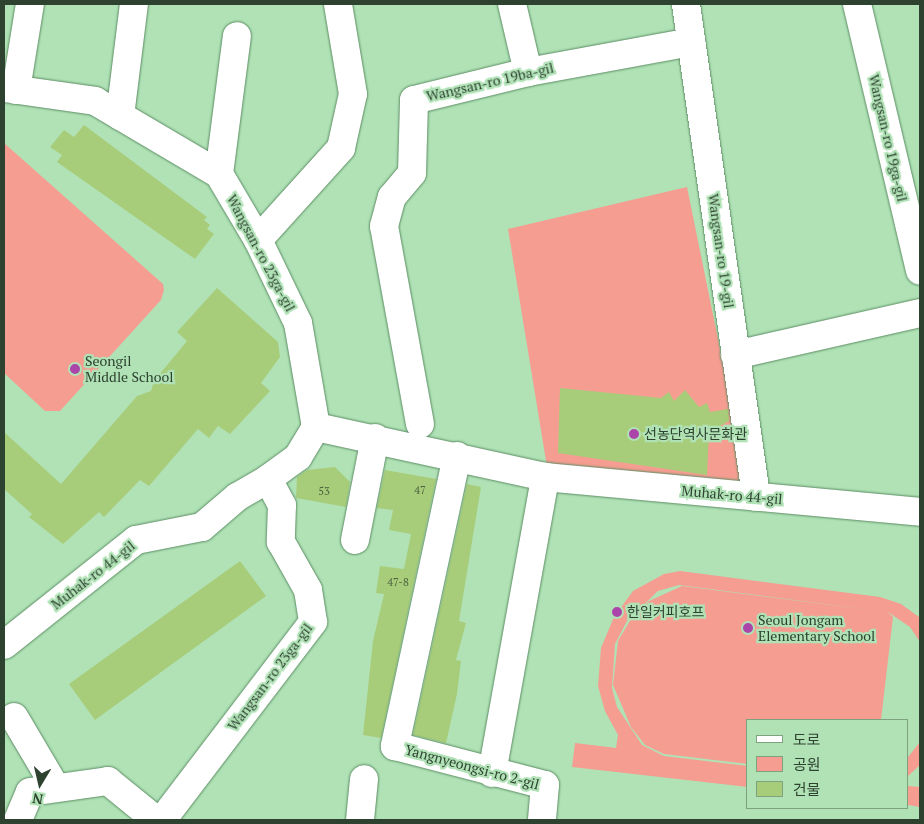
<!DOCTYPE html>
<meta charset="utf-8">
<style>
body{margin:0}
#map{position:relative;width:924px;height:824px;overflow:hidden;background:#b0e2b6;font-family:"PT Serif","Noto Sans KR",serif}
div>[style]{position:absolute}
.green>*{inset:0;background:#f59d91}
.building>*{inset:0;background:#a8cd7a}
.roads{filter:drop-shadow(0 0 1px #5d8d64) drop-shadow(0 0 1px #5d8d64)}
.minor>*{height:28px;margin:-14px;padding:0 14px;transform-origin:14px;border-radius:14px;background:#fff}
.dots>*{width:14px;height:14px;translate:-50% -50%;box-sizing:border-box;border:2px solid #b0e2b6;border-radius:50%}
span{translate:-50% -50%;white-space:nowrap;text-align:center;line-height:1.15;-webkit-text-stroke:4.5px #b0e2b6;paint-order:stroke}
.number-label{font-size:11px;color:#4c6542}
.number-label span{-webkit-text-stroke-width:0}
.street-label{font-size:14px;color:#2e4230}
.poi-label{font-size:14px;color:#2e4230}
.left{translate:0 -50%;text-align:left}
.frame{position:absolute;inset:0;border:5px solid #2e4230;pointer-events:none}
.legend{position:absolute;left:746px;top:719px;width:162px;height:90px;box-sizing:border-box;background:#b0e2b6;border:1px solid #7ca280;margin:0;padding:6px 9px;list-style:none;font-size:15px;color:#2e4230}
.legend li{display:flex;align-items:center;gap:10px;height:25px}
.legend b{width:25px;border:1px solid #7ca280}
.north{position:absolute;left:15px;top:759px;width:50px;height:50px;-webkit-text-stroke:4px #b0e2b6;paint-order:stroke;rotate:189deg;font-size:14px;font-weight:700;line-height:20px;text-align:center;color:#2e4230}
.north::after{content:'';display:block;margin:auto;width:18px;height:22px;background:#2e4230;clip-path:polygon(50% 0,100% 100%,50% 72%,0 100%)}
</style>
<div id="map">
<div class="green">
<i style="clip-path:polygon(4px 143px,163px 284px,164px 290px,161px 300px,60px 411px,45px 411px,4px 373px)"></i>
<i style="clip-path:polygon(687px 187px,730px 398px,742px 486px,547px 467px,508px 229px)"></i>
<i style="clip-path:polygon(680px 571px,880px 597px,901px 604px,919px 617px,920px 642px,910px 627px,888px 612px,893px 617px,881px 720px,748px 720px,748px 764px,664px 754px,645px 745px,631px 727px,613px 685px,618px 641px,631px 619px,649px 601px,682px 586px,878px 611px,679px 585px,658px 591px,627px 621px,615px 644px,612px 688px,617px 707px,642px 745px,664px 756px,748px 766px,748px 787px,572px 767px,575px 743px,616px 748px,618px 735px,605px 711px,598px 686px,601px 648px,614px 617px,633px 591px,664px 574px)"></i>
<i style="clip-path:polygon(920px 742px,920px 765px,908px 776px,908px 757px)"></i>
<i style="clip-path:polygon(908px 786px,920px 787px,920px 807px,908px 805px)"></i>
</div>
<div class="building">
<i style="clip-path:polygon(84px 125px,207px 217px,204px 220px,210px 225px,207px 229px,214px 234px,195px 259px,57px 162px,62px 155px,50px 147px,64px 130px,74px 137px)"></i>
<i style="clip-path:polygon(217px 288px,278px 342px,280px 357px,261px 383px,270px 391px,230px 434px,218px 426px,209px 438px,198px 429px,149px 486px,140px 480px,104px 517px,99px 512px,63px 544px,29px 517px,32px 514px,4px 489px,4px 432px,61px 484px,137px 396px,151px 391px,154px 381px,187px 341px,177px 332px)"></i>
<i style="clip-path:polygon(560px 388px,661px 398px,669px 392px,674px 401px,685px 390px,699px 407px,707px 403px,710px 412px,728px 409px,729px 421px,709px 432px,707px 475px,558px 453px)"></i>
<i style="clip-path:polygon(335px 467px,350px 482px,346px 507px,296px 498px,297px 477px,307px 470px)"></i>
<i style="clip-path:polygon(385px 470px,436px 479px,381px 738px,363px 735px,373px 641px,384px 594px,376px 593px,380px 566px,404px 569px,411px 534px,389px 530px,393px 510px,377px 508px)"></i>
<i style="clip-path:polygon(467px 484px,481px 487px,459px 621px,466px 623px,456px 660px,461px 661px,457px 694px,446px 743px,413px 735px)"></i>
<i style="clip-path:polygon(240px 561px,266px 596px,95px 720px,69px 684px)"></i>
</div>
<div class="roads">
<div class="minor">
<i style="left:512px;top:4px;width:70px;rotate:76.8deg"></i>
<i style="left:686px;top:4px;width:498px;rotate:81.9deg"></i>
<i style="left:857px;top:4px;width:274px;rotate:76.7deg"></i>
<i style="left:4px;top:88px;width:92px;rotate:8.1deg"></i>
<i style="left:95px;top:101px;width:144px;rotate:30.5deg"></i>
<i style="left:219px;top:174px;width:77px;rotate:59.4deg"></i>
<i style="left:258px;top:240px;width:92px;rotate:64.3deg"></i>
<i style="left:298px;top:323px;width:106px;rotate:80.2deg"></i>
<i style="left:316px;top:427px;width:35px;rotate:121deg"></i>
<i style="left:298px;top:457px;width:37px;rotate:144deg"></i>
<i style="left:268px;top:479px;width:30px;rotate:62deg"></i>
<i style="left:282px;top:505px;width:37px;rotate:92deg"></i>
<i style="left:281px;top:542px;width:55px;rotate:60.6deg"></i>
<i style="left:308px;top:590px;width:32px;rotate:81deg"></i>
<i style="left:313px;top:622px;width:249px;rotate:127.3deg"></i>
<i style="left:16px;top:90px;width:87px;rotate:-80.8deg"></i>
<i style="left:120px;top:116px;width:113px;rotate:-82.9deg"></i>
<i style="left:219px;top:174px;width:139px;rotate:-82.6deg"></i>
<i style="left:258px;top:240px;width:124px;rotate:-47.9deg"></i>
<i style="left:341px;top:148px;width:55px;rotate:-77.5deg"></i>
<i style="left:353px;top:94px;width:91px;rotate:-99.5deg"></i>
<i style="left:735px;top:355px;width:190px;rotate:-12.8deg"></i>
<i style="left:420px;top:424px;width:201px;rotate:-100.3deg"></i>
<i style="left:384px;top:226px;width:30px;rotate:-75deg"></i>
<i style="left:392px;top:197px;width:31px;rotate:-50deg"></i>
<i style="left:412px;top:173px;width:73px;rotate:-88.4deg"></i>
<i style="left:414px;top:100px;width:117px;rotate:-13.8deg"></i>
<i style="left:528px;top:72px;width:166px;rotate:-10.4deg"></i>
<i style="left:316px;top:427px;width:234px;rotate:12.3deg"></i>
<i style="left:545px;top:477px;width:377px;rotate:5.3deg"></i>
<i style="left:457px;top:456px;width:297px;rotate:102.1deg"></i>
<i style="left:395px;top:746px;width:155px;rotate:14.6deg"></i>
<i style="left:545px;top:785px;width:35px;rotate:95deg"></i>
<i style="left:355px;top:540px;width:104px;rotate:-78.9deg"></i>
<i style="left:4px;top:645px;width:169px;rotate:-38.5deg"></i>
<i style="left:136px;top:540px;width:67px;rotate:-11.1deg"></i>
<i style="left:202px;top:527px;width:46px;rotate:-40.6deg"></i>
<i style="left:237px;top:497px;width:36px;rotate:-30deg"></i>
<i style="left:14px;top:717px;width:82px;rotate:59.4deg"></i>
<i style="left:492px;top:773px;width:301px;rotate:-79.8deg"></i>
<i style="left:18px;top:820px;width:30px;rotate:-67deg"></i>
<i style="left:30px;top:792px;width:79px;rotate:-8deg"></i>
<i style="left:108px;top:781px;width:62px;rotate:39.1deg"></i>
<i style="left:360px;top:820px;width:41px;rotate:-84.4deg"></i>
</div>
</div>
<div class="dots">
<i style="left:75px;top:369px;background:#ab45a9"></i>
<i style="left:634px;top:434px;background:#ab45a9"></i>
<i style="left:617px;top:612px;background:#ab45a9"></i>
<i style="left:748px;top:628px;background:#ab45a9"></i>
</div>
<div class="number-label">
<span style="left:420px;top:490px">47</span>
<span style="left:324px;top:491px">53</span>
<span style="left:398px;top:582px">47-8</span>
</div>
<div class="street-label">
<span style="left:490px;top:82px;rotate:-13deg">Wangsan-ro 19ba-gil</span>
<span style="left:888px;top:138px;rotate:77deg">Wangsan-ro 19ga-gil</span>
<span style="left:721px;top:251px;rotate:82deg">Wangsan-ro 19-gil</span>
<span style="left:261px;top:253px;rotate:62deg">Wangsan-ro 23ga-gil</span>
<span style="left:732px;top:495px;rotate:5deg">Muhak-ro 44-gil</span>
<span style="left:93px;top:575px;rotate:-38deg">Muhak-ro 44-gil</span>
<span style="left:270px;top:677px;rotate:-53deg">Wangsan-ro 23ga-gil</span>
<span style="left:472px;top:767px;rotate:15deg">Yangnyeongsi-ro 2-gil</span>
</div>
<div class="poi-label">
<span class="left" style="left:85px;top:369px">Seongil<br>Middle School</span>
<span class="left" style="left:644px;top:434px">선농단역사문화관</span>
<span class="left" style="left:627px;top:612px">한일커피호프</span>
<span class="left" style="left:758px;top:628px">Seoul Jongam<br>Elementary School</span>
</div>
<div class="frame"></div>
<ul class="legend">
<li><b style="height:6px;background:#fff"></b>도로</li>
<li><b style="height:14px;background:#f59d91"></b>공원</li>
<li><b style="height:14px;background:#a8cd7a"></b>건물</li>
</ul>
<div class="north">N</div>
</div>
